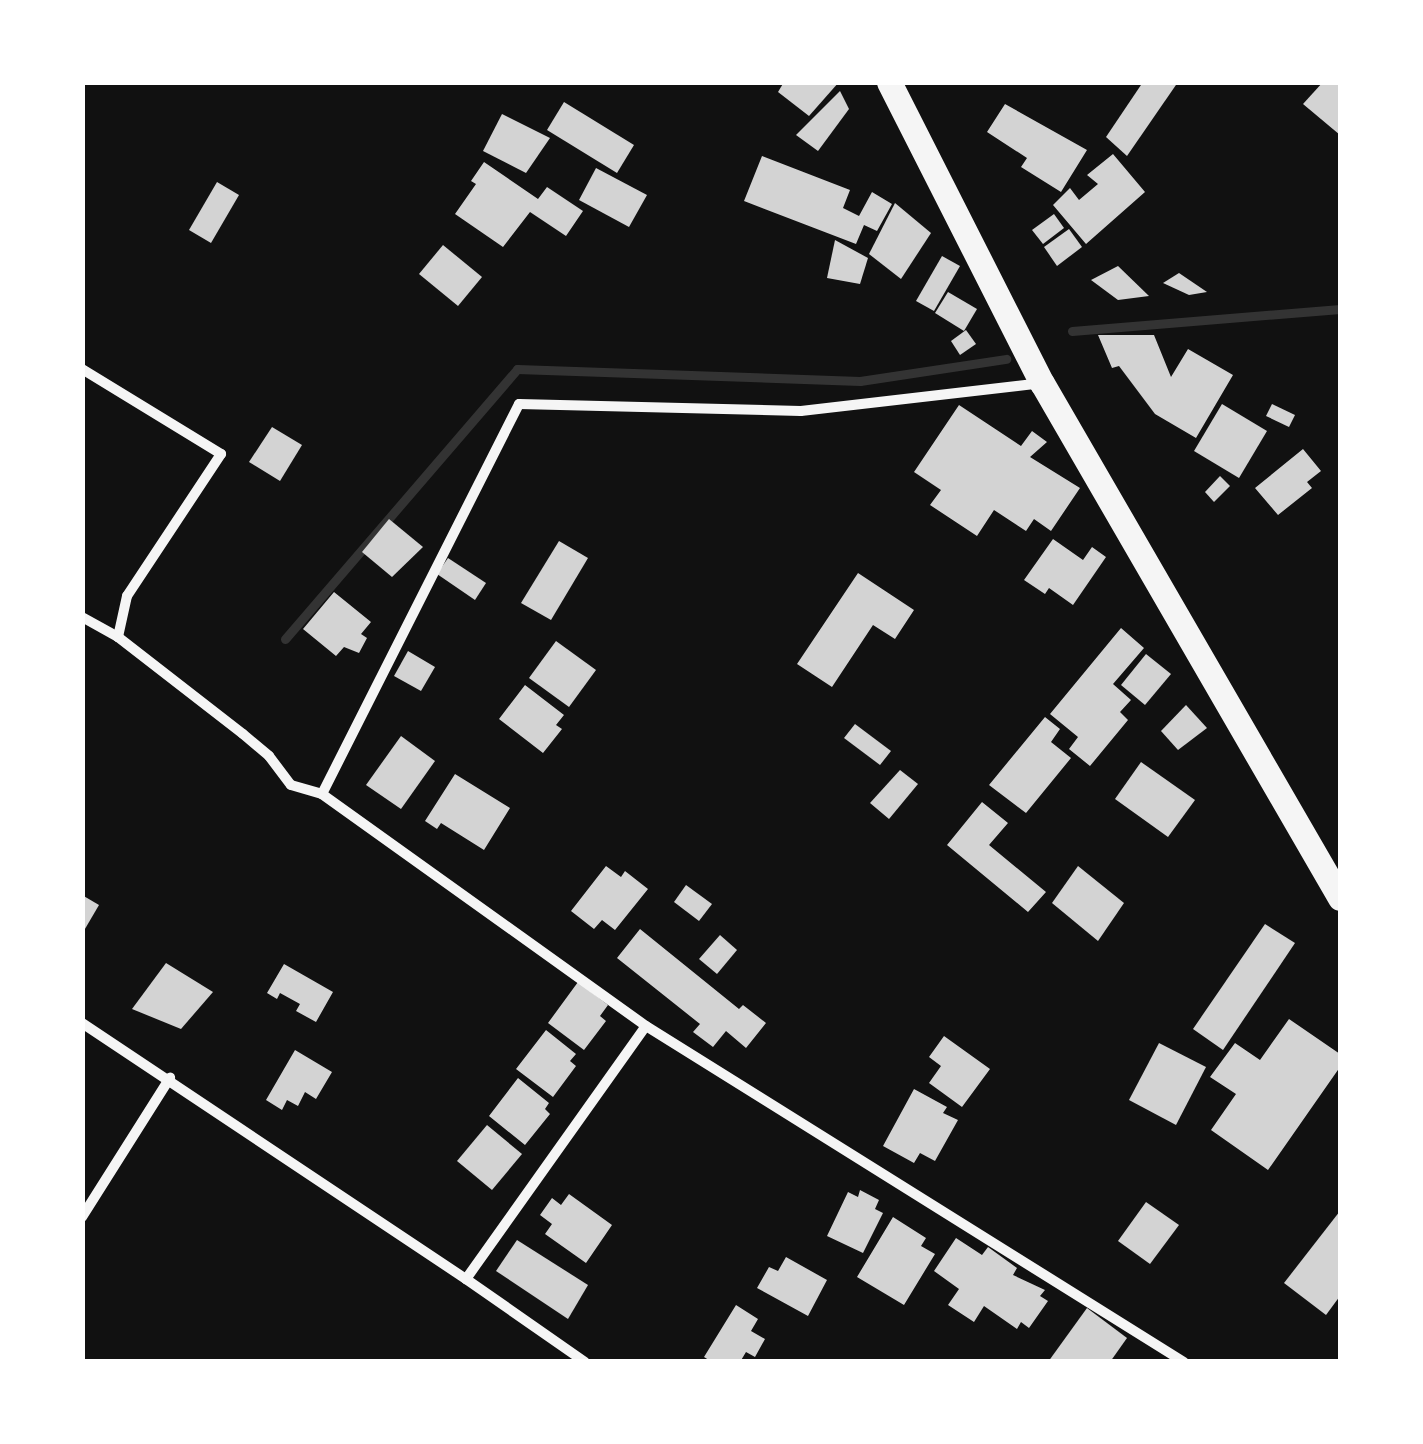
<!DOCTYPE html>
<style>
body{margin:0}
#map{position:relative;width:1423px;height:1444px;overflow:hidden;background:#111;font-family:"Public Sans",sans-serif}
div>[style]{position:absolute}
.stream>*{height:9px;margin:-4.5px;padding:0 4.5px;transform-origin:4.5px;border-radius:4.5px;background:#333}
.building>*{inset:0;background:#d3d3d3}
.minor>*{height:10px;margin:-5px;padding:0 5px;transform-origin:5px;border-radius:5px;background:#f5f5f5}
.primary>*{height:25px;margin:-12.5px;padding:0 12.5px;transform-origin:12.5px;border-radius:12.5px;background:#f5f5f5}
span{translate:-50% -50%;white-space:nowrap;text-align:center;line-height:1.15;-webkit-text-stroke:8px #fff;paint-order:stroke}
.frame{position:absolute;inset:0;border:85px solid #fff;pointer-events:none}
</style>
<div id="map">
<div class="stream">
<i style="left:1072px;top:331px;width:269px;rotate:-4.7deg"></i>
<i style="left:285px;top:639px;width:356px;rotate:-49.3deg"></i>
<i style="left:517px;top:369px;width:343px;rotate:2deg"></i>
<i style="left:860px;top:381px;width:148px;rotate:-8.6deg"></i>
</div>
<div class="building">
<i style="clip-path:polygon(784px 82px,839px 82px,809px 116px,778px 92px)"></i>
<i style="clip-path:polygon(1143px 82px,1178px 82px,1127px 156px,1106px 137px)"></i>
<i style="clip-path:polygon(1323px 82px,1340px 82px,1340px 135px,1303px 104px)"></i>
<i style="clip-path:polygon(840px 91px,849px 109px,818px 151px,796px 135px)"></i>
<i style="clip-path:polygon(564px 102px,634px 145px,617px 173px,547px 130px)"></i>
<i style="clip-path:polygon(1005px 104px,1087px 150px,1061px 192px,1021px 167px,1027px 158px,987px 132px)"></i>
<i style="clip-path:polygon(502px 114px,550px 138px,526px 173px,483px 151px)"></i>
<i style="clip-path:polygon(1113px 154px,1145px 192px,1086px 244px,1053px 205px,1070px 188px,1079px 200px,1098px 184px,1087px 175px)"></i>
<i style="clip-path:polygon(762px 156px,850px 190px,843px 208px,859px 216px,872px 192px,892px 204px,877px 231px,864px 225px,856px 244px,744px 201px)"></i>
<i style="clip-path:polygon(484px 162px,538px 199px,547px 187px,583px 211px,566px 236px,530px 212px,503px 247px,455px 214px,476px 184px,471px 181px)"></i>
<i style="clip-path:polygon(596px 168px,647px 195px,629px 227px,579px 200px)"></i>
<i style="clip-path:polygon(217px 182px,239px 195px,211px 243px,189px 230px)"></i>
<i style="clip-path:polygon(895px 203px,931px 233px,901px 279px,869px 254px)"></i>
<i style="clip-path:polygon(1054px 214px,1064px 228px,1043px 244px,1032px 230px)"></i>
<i style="clip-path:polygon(1069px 229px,1082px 247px,1057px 266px,1044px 247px)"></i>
<i style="clip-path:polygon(835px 240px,868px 258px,860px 284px,827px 278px)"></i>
<i style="clip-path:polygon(443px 245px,482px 277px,458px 306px,419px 274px)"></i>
<i style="clip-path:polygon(942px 256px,960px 266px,934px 311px,916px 301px)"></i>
<i style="clip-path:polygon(1118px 266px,1149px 296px,1118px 300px,1091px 280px)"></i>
<i style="clip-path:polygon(1179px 273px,1207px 292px,1189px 295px,1163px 283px)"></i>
<i style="clip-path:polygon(948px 292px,977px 309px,964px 331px,935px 313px)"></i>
<i style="clip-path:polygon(966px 330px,976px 344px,960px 355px,951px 341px)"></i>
<i style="clip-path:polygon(1098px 335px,1154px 335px,1171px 377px,1188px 349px,1233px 375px,1196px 438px,1155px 414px,1119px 366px,1112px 368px)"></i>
<i style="clip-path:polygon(1222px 404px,1267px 431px,1239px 478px,1194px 451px)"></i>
<i style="clip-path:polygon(1272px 404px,1295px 415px,1289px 427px,1266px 416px)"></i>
<i style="clip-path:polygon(959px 405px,1021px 446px,1032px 431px,1047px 442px,1030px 457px,1080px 488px,1051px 531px,1034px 519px,1026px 531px,994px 510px,977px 536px,930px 505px,941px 490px,914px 472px)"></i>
<i style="clip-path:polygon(272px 427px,302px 445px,280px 481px,249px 462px)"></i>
<i style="clip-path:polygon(1303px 449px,1321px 471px,1307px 482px,1312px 488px,1278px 515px,1255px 488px)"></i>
<i style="clip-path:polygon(1220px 476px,1230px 486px,1214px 502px,1205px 492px)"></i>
<i style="clip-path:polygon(389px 519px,423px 547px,392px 577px,362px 552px)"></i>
<i style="clip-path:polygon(1053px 539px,1083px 560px,1092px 547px,1106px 557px,1073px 605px,1049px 588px,1045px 594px,1024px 580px)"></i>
<i style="clip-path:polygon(559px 541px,588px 558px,551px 620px,521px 603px)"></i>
<i style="clip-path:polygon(448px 558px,486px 583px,475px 600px,437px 574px)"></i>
<i style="clip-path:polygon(858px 573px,914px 610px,895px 639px,873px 625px,832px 687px,797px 664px)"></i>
<i style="clip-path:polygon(334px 592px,371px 622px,361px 634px,367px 638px,359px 653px,344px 647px,336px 656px,303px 629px)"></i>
<i style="clip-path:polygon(1121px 628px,1144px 648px,1113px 684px,1131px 700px,1120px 712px,1128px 720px,1090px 766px,1069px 749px,1078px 737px,1050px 714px)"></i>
<i style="clip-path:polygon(556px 641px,596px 670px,569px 707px,529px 678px)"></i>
<i style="clip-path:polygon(408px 651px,435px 667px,421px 691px,394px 676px)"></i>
<i style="clip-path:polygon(1146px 654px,1171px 674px,1145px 705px,1121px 685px)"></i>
<i style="clip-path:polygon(525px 685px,564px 715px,556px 725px,562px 729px,543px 753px,499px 719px)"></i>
<i style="clip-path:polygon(1186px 705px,1207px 728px,1178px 750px,1161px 731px)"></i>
<i style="clip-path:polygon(1045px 717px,1060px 729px,1051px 742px,1071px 758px,1026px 813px,989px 785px)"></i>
<i style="clip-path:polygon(855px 724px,891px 751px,880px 765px,844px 738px)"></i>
<i style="clip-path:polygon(401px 736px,435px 761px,401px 809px,366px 785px)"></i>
<i style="clip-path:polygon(1141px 762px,1195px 800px,1168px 837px,1115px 799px)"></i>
<i style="clip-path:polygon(900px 770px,918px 784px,889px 819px,870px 803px)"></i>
<i style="clip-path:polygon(455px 774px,510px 808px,484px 850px,441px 823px,437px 829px,425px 821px)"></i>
<i style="clip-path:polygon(982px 802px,1008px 823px,989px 845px,1046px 892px,1028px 912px,947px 845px)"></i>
<i style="clip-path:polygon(606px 866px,621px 877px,625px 871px,648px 889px,615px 930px,602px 920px,594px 929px,571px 911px)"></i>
<i style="clip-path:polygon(1078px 866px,1124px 903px,1098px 941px,1052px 903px)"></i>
<i style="clip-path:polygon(686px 885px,712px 904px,699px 921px,674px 902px)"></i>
<i style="clip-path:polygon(82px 895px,99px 905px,82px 934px)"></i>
<i style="clip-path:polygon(1265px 924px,1295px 943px,1223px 1050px,1193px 1029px)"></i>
<i style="clip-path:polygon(640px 929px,739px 1009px,743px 1005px,766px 1023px,746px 1048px,726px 1031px,713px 1047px,693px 1032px,700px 1024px,617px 958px)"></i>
<i style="clip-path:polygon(720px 935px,737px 950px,717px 974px,699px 959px)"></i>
<i style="clip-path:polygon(166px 963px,213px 992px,181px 1029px,132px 1009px)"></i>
<i style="clip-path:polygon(284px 964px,333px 992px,316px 1022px,296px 1011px,300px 1004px,280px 993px,277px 999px,267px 993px)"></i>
<i style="clip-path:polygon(578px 982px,608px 1005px,600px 1016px,606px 1021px,584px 1050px,548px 1023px)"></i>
<i style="clip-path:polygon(1289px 1019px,1340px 1054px,1340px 1067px,1268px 1170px,1211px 1130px,1236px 1094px,1210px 1077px,1235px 1043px,1260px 1060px)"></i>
<i style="clip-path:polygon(546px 1030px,576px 1054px,570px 1061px,576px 1066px,553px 1097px,516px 1069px)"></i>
<i style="clip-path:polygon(944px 1036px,990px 1069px,962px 1107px,929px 1083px,941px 1066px,929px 1057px)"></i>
<i style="clip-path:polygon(1159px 1043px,1206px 1067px,1176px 1125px,1129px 1100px)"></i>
<i style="clip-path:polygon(295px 1050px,332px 1072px,316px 1099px,305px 1092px,298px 1106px,287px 1100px,282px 1110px,266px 1100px)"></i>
<i style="clip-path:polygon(518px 1078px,549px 1103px,545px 1109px,550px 1114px,525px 1145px,489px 1116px)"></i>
<i style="clip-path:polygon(914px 1089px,947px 1107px,943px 1113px,958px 1120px,935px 1161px,920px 1153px,914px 1163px,883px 1146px)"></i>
<i style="clip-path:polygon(487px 1125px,522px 1154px,492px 1190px,457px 1161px)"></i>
<i style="clip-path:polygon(860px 1190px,879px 1200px,875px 1209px,883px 1213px,863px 1253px,827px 1236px,848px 1192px,858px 1197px)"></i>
<i style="clip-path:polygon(569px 1194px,612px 1225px,586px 1263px,545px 1234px,552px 1224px,540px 1215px,552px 1198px,561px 1205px)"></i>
<i style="clip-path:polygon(1146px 1202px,1179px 1225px,1150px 1264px,1118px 1241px)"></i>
<i style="clip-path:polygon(1340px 1211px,1340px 1296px,1326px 1315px,1284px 1283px)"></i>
<i style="clip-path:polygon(893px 1217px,926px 1238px,921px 1246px,935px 1254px,904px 1305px,857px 1277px)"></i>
<i style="clip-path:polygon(956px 1238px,982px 1255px,988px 1247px,1017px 1268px,1013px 1275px,1045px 1290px,1040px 1296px,1048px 1301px,1029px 1328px,1021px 1322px,1017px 1329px,984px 1306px,974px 1322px,948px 1305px,959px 1289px,934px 1271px)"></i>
<i style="clip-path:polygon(517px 1240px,588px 1285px,568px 1319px,496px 1271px)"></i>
<i style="clip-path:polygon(786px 1257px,827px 1280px,808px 1316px,757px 1288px,769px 1267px,778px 1271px)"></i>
<i style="clip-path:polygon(736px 1305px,758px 1319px,751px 1331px,765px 1339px,755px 1357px,746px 1352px,740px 1362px,712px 1362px,704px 1357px)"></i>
<i style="clip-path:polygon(1087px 1308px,1127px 1338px,1110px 1362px,1048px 1362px)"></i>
</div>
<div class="minor">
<i style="left:82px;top:369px;width:163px;rotate:31.4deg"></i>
<i style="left:221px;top:454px;width:170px;rotate:123.5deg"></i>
<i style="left:127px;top:596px;width:42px;rotate:102.4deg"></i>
<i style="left:82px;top:617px;width:41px;rotate:29.1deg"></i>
<i style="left:118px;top:637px;width:158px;rotate:37.8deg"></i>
<i style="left:243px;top:734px;width:34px;rotate:40deg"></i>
<i style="left:269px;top:756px;width:36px;rotate:53deg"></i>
<i style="left:291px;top:785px;width:32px;rotate:16deg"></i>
<i style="left:82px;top:1023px;width:462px;rotate:33.7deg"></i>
<i style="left:646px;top:1026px;width:634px;rotate:31.99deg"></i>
<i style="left:82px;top:1217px;width:165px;rotate:-57.7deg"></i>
<i style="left:585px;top:1362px;width:145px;rotate:-145.1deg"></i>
<i style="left:466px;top:1279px;width:310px;rotate:-54.6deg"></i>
<i style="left:646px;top:1026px;width:398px;rotate:-144.4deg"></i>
<i style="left:322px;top:794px;width:437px;rotate:-63.2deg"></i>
<i style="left:519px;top:404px;width:282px;rotate:1.4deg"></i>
<i style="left:801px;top:411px;width:243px;rotate:-6.6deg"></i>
</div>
<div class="primary">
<i style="left:889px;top:82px;width:338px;rotate:63.1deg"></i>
<i style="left:1042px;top:383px;width:595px;rotate:59.94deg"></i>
</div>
<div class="frame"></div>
</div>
